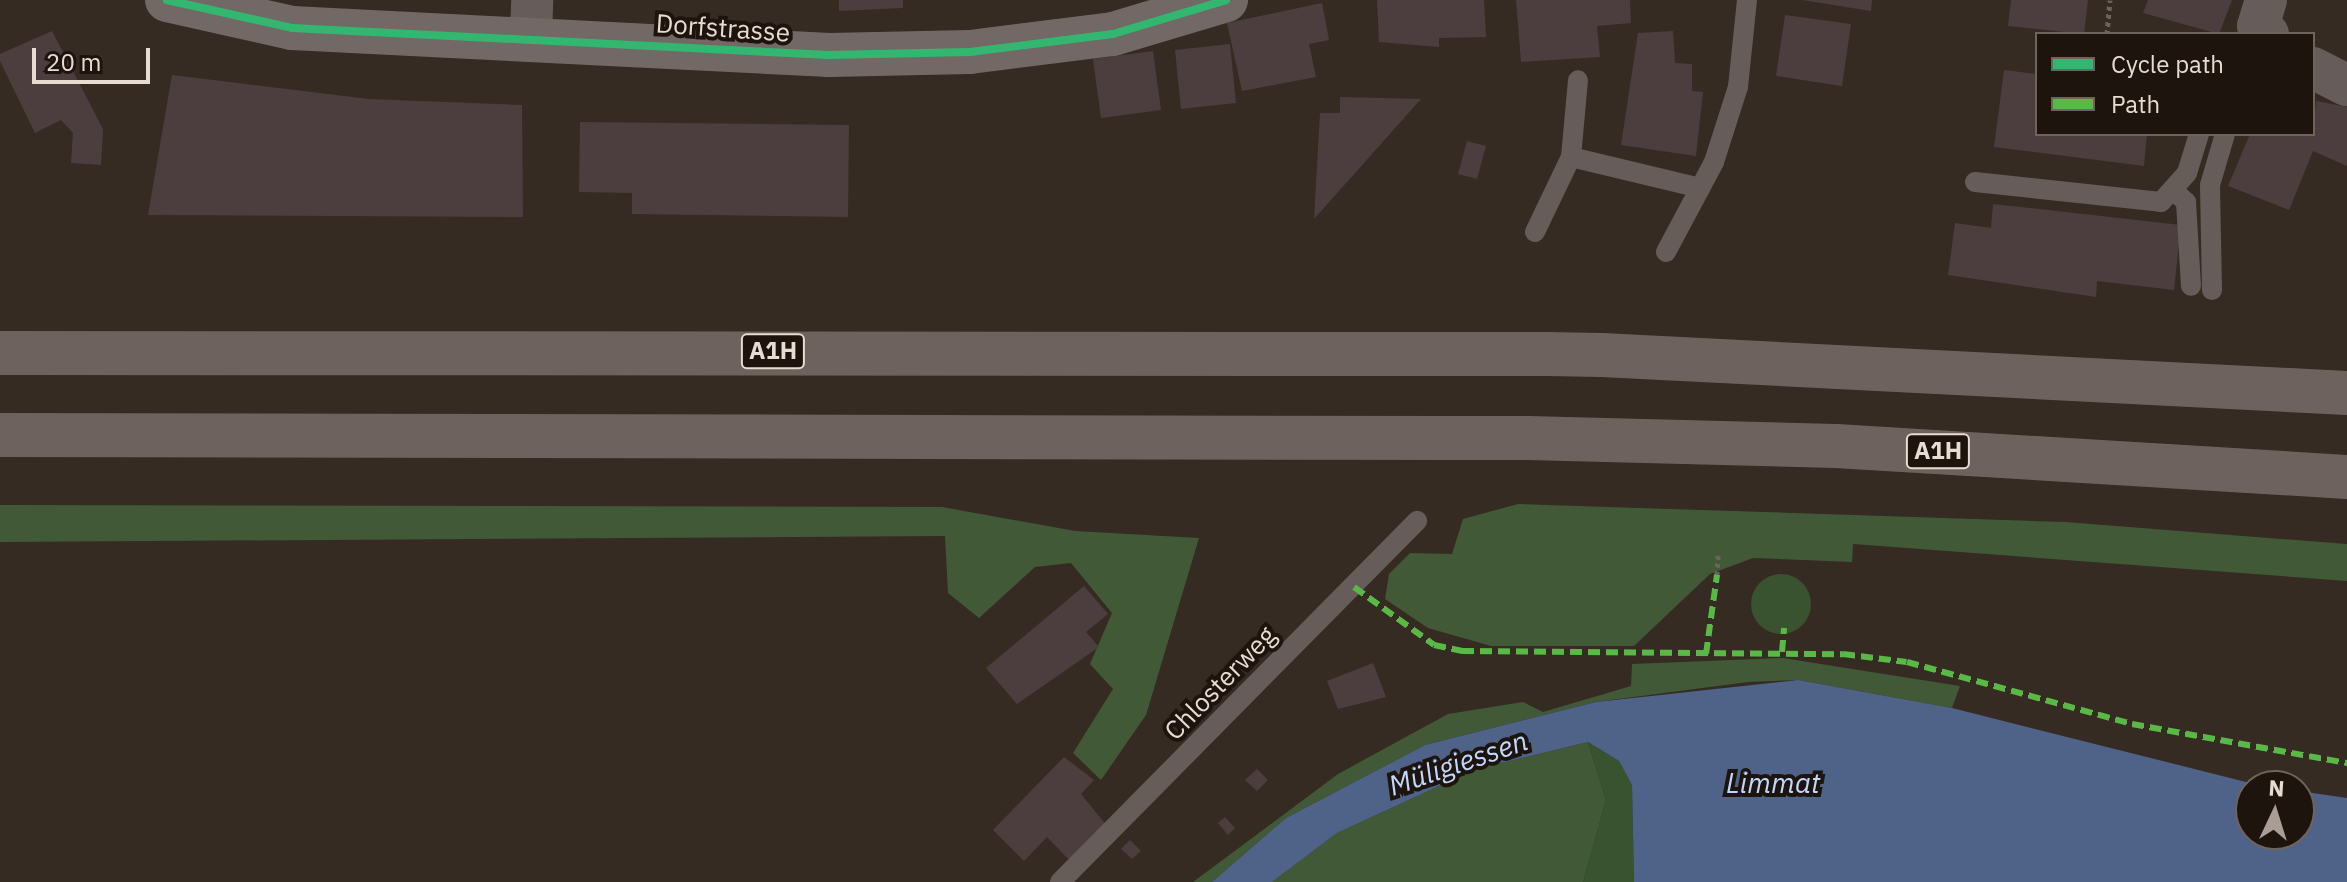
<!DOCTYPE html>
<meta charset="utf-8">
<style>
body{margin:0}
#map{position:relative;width:2347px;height:882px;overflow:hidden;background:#352b23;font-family:"IBM Plex Sans",sans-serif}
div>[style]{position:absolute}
.green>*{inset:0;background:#39522f}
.round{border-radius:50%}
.forest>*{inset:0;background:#415936}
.water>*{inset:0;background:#4f6388}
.building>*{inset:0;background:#4c3e3f}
.path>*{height:5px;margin-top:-2.5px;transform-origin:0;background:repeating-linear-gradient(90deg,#6b625e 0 4px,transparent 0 8px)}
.lane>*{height:20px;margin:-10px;padding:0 10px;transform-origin:10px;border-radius:10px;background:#665d5b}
.street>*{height:42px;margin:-21px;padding:0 21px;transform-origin:21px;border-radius:21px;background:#665d5b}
.secondary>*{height:44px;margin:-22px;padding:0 22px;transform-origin:22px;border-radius:22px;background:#726865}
.highway>*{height:44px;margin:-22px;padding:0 22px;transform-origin:22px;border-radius:22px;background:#6e625e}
.highway-bridge>*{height:44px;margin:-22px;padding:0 22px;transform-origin:22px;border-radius:22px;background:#6e625e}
.quiet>*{height:6px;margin-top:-3px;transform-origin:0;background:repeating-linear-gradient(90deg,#58b947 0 12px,transparent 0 18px)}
.cycleway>*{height:8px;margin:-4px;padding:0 4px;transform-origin:4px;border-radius:4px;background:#33b770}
span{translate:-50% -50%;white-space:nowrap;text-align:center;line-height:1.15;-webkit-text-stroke:8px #1d140e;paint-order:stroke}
.shield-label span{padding:2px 6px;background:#1d140e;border:2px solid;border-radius:6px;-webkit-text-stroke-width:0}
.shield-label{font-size:24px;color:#e8dbd2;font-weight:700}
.street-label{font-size:26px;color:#e8dbd2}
.water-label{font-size:28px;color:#c0d7ff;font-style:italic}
.legend{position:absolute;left:2035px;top:32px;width:280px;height:104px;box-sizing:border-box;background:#1d140e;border:2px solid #6e645c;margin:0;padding:10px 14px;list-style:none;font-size:24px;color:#e8dbd2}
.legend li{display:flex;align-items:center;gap:16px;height:40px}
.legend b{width:40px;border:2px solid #6e645c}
.north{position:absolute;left:2235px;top:770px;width:80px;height:80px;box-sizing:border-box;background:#1d140e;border:2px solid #6e645c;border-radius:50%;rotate:4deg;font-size:22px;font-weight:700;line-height:32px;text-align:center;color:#e8dbd2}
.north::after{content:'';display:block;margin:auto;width:28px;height:36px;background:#a99d95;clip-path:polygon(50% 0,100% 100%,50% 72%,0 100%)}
.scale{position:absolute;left:32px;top:48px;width:118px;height:36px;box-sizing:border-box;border:4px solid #e8dbd2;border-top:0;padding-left:10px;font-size:24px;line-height:28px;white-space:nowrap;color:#e8dbd2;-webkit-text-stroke:6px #1d140e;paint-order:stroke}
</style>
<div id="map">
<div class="green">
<i class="round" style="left:1751px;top:574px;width:60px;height:60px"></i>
<i style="clip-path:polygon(1588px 742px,1619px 761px,1632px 785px,1634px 882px,1583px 882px,1606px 800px)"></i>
</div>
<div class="forest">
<i style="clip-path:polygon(1518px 504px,2065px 522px,2347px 544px,2347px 581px,1853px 544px,1852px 562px,1753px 558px,1710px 574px,1634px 646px,1491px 646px,1428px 628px,1385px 599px,1389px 574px,1410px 553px,1452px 554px,1463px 519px)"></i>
<i style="clip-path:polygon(0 505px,942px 507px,1075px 531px,1199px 538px,1146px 715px,1101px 780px,1073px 753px,1113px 689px,1090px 664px,1112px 613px,1071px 563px,1035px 567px,979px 618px,948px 593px,945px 536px,0 542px)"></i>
<i style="clip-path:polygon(1783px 658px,1960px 686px,1952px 708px,1798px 680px,1748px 682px,1596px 702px,1425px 745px,1286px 818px,1212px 882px,1193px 882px,1338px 774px,1448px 714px,1523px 702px,1543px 712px,1631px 686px,1632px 664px)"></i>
<i style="clip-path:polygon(1588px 742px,1606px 800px,1583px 882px,1272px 882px,1337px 833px,1476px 769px)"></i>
</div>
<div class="water">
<i style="clip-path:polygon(1798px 680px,1952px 708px,2262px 786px,2251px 786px,2251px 834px,2299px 834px,2299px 791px,2347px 798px,2347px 882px,1634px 882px,1632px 785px,1619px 761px,1588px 742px,1476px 769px,1337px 833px,1272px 882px,1212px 882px,1286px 818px,1425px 745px,1596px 702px)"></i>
</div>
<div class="building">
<i style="clip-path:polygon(839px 0,903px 0,903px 8px,839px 11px)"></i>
<i style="clip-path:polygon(1377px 0,1484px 0,1486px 37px,1439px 38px,1439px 47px,1379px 42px)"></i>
<i style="clip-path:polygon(1516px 0,1630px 0,1631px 23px,1597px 26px,1600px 57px,1521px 62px)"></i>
<i style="clip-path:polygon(1802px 0,1872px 0,1871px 11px)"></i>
<i style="clip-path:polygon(2011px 0,2088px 0,2084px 34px,2008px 26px)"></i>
<i style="clip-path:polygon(2148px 0,2232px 0,2219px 34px,2143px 13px)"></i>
<i style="clip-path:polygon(1322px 3px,1329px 40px,1309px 44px,1316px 77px,1242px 91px,1227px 23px)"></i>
<i style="clip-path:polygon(1785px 15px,1851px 24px,1842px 86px,1776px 76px)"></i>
<i style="clip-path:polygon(52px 31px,103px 129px,101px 165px,71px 163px,73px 133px,61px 120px,35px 133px,0 61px,0 54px)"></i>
<i style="clip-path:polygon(1673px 31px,1675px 63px,1692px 64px,1692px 91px,1703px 92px,1696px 156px,1621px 145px,1638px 33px)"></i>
<i style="clip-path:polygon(1230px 44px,1236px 103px,1181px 109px,1175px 50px)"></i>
<i style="clip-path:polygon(1153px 51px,1161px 110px,1101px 118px,1093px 59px)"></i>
<i style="clip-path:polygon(2004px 70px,2037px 74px,2037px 134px,2147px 134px,2144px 166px,1994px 147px)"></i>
<i style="clip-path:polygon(172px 75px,369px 99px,522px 105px,523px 217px,148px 215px)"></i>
<i style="clip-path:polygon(1340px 97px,1421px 99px,1314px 219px,1320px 113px,1340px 113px)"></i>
<i style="clip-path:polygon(2316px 101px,2347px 107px,2347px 166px,2313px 151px,2289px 210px,2228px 186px,2250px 134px,2313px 134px)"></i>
<i style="clip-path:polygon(580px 122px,849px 125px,848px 217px,632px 214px,632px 193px,579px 192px)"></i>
<i style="clip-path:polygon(1467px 141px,1486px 146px,1477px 179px,1458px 174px)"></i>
<i style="clip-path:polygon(1993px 204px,2181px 225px,2174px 290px,2097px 281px,2096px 297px,1948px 275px,1955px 223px,1991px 228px)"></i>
<i style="clip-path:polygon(1084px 586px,1108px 614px,1086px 632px,1099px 647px,1017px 704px,986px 668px)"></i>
<i style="clip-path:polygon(1373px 663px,1386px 697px,1338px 709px,1327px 681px)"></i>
<i style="clip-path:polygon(1064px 757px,1094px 780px,1081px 794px,1107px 826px,1072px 863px,1047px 837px,1024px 861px,993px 830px)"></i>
<i style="clip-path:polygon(1257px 769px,1268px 780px,1257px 791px,1245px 780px)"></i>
<i style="clip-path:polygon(1225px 817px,1235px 828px,1228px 835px,1218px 823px)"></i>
<i style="clip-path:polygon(1130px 840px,1141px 851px,1132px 859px,1121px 849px)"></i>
</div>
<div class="path">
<i style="left:2107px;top:34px;width:34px;rotate:-85deg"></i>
<i style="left:1717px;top:575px;width:20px;rotate:-87deg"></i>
</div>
<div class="lane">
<i style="left:1571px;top:157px;width:133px;rotate:13.5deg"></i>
<i style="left:1975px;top:182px;width:187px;rotate:6.1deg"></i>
<i style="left:2161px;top:202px;width:39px;rotate:-48deg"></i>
<i style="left:2187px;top:173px;width:41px;rotate:-72.9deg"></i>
<i style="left:2173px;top:190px;width:18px;rotate:43deg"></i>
<i style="left:2186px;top:202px;width:84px;rotate:86.6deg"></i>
<i style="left:1535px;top:232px;width:83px;rotate:-64.4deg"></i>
<i style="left:1571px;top:157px;width:77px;rotate:-84.8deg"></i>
<i style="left:1666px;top:252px;width:102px;rotate:-61.9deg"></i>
<i style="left:1714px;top:162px;width:79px;rotate:-72.3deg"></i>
<i style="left:1738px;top:87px;width:87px;rotate:-84.1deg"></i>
<i style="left:2212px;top:290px;width:105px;rotate:-91.1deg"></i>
<i style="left:2210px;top:185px;width:53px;rotate:-73.6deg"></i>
<i style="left:1060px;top:882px;width:508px;rotate:-45.32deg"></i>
</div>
<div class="street">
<i style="left:2266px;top:0;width:27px;rotate:107deg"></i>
<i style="left:2258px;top:26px;width:13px;rotate:39deg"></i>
<i style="left:531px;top:36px;width:36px;rotate:-88deg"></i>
<i style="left:2313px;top:68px;width:38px;rotate:27deg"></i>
</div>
<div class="secondary">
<i style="left:167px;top:0;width:128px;rotate:12.6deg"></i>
<i style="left:292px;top:28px;width:538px;rotate:2.88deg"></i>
<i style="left:829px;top:55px;width:141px;rotate:-1.2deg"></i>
<i style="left:970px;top:52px;width:144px;rotate:-7.2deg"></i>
<i style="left:1113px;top:34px;width:118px;rotate:-16.7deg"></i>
</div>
<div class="highway">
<i style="left:0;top:353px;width:1547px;rotate:0.04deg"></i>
<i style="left:1602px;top:355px;width:746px;rotate:2.92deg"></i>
<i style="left:0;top:435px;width:1461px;rotate:0.12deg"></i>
<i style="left:1528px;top:438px;width:308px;rotate:1.5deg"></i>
<i style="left:1836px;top:446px;width:512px;rotate:3.47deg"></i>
</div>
<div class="highway-bridge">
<i style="left:1547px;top:354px;width:55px;rotate:1deg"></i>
<i style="left:1461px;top:438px;width:67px"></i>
</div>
<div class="quiet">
<i style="left:1354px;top:587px;width:99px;rotate:35.9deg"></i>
<i style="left:1434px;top:645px;width:29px;rotate:12deg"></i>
<i style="left:1462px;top:651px;width:381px;rotate:0.5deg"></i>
<i style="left:1843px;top:654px;width:64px;rotate:7.1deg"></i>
<i style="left:1907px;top:662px;width:233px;rotate:15.4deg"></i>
<i style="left:2132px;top:724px;width:219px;rotate:10.3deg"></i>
<i style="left:1782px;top:652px;width:24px;rotate:-85deg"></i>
<i style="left:1706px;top:654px;width:80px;rotate:-82.1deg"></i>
</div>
<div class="cycleway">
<i style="left:167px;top:0;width:128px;rotate:12.6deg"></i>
<i style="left:292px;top:28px;width:538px;rotate:2.88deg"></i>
<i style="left:829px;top:55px;width:141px;rotate:-1.2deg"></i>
<i style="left:970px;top:52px;width:144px;rotate:-7.2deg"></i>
<i style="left:1113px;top:34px;width:118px;rotate:-16.7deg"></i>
</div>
<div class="shield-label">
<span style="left:773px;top:351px">A1H</span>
<span style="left:1938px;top:451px">A1H</span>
</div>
<div class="street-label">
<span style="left:723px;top:28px;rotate:4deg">Dorfstrasse</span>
<span style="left:1220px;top:683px;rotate:-46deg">Chlosterweg</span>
</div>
<div class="water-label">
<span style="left:1458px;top:763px;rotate:-19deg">Müligiessen</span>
<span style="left:1773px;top:783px">Limmat</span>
</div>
<ul class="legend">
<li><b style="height:10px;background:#33b770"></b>Cycle path</li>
<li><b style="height:10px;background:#58b947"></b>Path</li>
</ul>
<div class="north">N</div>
<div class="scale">20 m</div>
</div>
